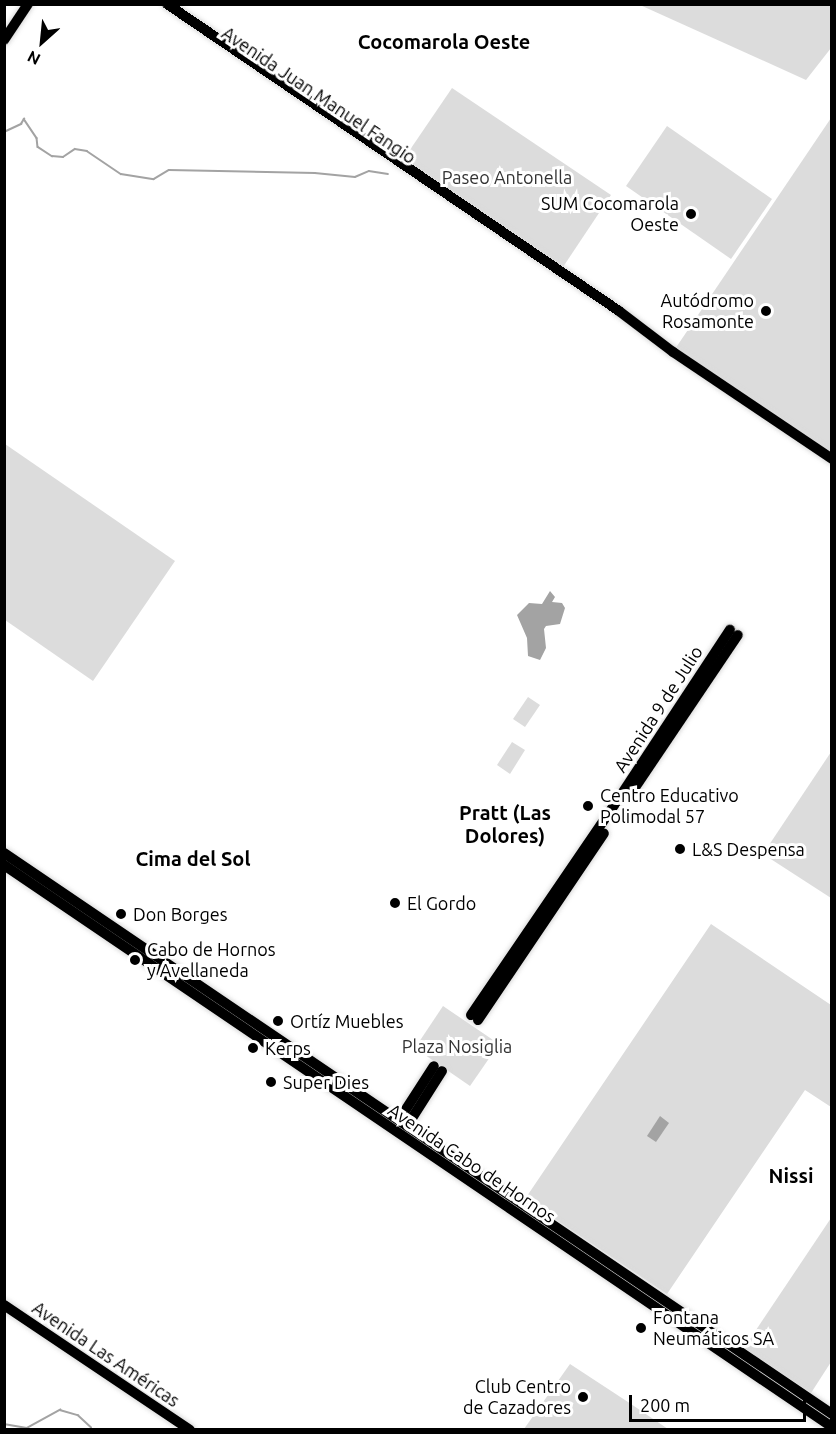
<!DOCTYPE html>
<meta charset="utf-8">
<style>
body{margin:0}
#map{position:relative;width:836px;height:1434px;overflow:hidden;background:#fff;font-family:Ubuntu,sans-serif}
div>[style]{position:absolute}
.green>*{inset:0;background:#dcdcdc}
.water>*{inset:0;background:#a3a3a3}
.stream>*{height:1.5px;margin:-0.75px;padding:0 0.75px;transform-origin:0.75px;border-radius:0.75px;background:#a3a3a3}
.roads{filter:drop-shadow(0 0 2px #dbdbdb) drop-shadow(0 0 2px #dbdbdb)}
.major>*{height:10px;margin:-5px;padding:0 5px;transform-origin:5px;border-radius:5px;background:#000}
.dots>*{width:16px;height:16px;translate:-50% -50%;box-sizing:border-box;border:3px solid #fff;border-radius:50%}
span{translate:-50% -50%;white-space:nowrap;text-align:center;line-height:1.15;-webkit-text-stroke:6px #fff;paint-order:stroke}
.street-label{font-size:18px;color:#000}
.park-label{font-size:18px;color:#333}
.poi-label{font-size:18px;color:#000}
.right{translate:-100% -50%;text-align:right}
.left{translate:0 -50%;text-align:left}
.neighbourhood-label{font-size:20px;color:#000;font-weight:700}
.frame{position:absolute;inset:0;border:6px solid #000;pointer-events:none}
.north{position:absolute;left:12px;top:12px;width:60px;height:60px;-webkit-text-stroke:4px #fff;paint-order:stroke;rotate:207deg;font-size:16px;font-weight:700;line-height:24px;text-align:center;color:#000}
.north::after{content:'';display:block;margin:auto;width:21px;height:27px;background:#000;clip-path:polygon(50% 0,100% 100%,50% 72%,0 100%)}
.scale{position:absolute;left:629px;top:1395px;width:177px;height:27px;box-sizing:border-box;border:3px solid #000;border-top:0;padding-left:8px;font-size:18px;line-height:21px;white-space:nowrap;color:#000;-webkit-text-stroke:4px #fff;paint-order:stroke}
</style>
<div id="map">
<div class="green">
<i style="clip-path:polygon(640px 5px,831px 5px,831px 48px,806px 80px)"></i>
<i style="clip-path:polygon(452px 88px,611px 195px,563px 267px,403px 160px)"></i>
<i style="clip-path:polygon(831px 118px,831px 459px,673px 352px)"></i>
<i style="clip-path:polygon(667px 126px,772px 199px,731px 259px,626px 186px)"></i>
<i style="clip-path:polygon(5px 444px,175px 561px,93px 681px,5px 620px)"></i>
<i style="clip-path:polygon(528px 697px,540px 705px,525px 727px,513px 719px)"></i>
<i style="clip-path:polygon(512px 742px,525px 750px,510px 774px,497px 765px)"></i>
<i style="clip-path:polygon(831px 752px,831px 898px,763px 854px)"></i>
<i style="clip-path:polygon(711px 924px,831px 1005px,831px 1107px,805px 1090px,667px 1294px,525px 1199px)"></i>
<i style="clip-path:polygon(443px 1006px,499px 1044px,470px 1086px,415px 1048px)"></i>
<i style="clip-path:polygon(831px 1218px,831px 1362px,811px 1393px,744px 1348px)"></i>
<i style="clip-path:polygon(570px 1364px,628px 1402px,668px 1429px,524px 1429px)"></i>
</div>
<div class="water">
<i style="clip-path:polygon(550px 591px,555px 597px,552px 602px,562px 603px,565px 608px,560px 624px,546px 626px,544px 629px,546px 648px,540px 660px,528px 656px,527px 638px,517px 615px,529px 603px,542px 604px)"></i>
<i style="clip-path:polygon(660px 1116px,669px 1123px,656px 1142px,647px 1136px)"></i>
</div>
<div class="stream">
<i style="left:4px;top:132px;width:19px;rotate:-25deg"></i>
<i style="left:21px;top:124px;width:6px;rotate:-59deg"></i>
<i style="left:24px;top:119px;width:23px;rotate:56deg"></i>
<i style="left:37px;top:138px;width:9px;rotate:84deg"></i>
<i style="left:38px;top:147px;width:17px;rotate:33deg"></i>
<i style="left:52px;top:156px;width:11px;rotate:5deg"></i>
<i style="left:63px;top:157px;width:14px;rotate:-34deg"></i>
<i style="left:75px;top:149px;width:12px;rotate:9deg"></i>
<i style="left:87px;top:151px;width:41px;rotate:34.1deg"></i>
<i style="left:121px;top:174px;width:33px;rotate:9deg"></i>
<i style="left:154px;top:179px;width:17px;rotate:-31deg"></i>
<i style="left:169px;top:170px;width:146px;rotate:1.2deg"></i>
<i style="left:315px;top:173px;width:40px;rotate:5.7deg"></i>
<i style="left:355px;top:177px;width:15px;rotate:-23deg"></i>
<i style="left:369px;top:171px;width:19px;rotate:9deg"></i>
<i style="left:4px;top:1424px;width:23px;rotate:10deg"></i>
<i style="left:27px;top:1428px;width:38px;rotate:-29deg"></i>
<i style="left:60px;top:1410px;width:19px;rotate:16deg"></i>
<i style="left:78px;top:1415px;width:18px;rotate:43deg"></i>
</div>
<div class="roads">
<div class="major">
<i style="left:167px;top:4px;width:546px;rotate:34.18deg"></i>
<i style="left:619px;top:311px;width:68px;rotate:37.2deg"></i>
<i style="left:673px;top:352px;width:192px;rotate:33.9deg"></i>
<i style="left:4px;top:40px;width:43px;rotate:-56.3deg"></i>
<i style="left:636px;top:786px;width:182px;rotate:-56deg"></i>
<i style="left:4px;top:853px;width:1000px;rotate:34.12deg"></i>
<i style="left:4px;top:865px;width:1001px;rotate:34.17deg"></i>
<i style="left:471px;top:1015px;width:266px;rotate:-55.7deg"></i>
<i style="left:621px;top:795px;width:198px;rotate:-56.6deg"></i>
<i style="left:478px;top:1020px;width:225px;rotate:-56deg"></i>
<i style="left:399px;top:1120px;width:64px;rotate:-57.1deg"></i>
<i style="left:407px;top:1126px;width:65px;rotate:-57.5deg"></i>
<i style="left:4px;top:1305px;width:224px;rotate:33.9deg"></i>
</div>
</div>
<div class="dots">
<i style="left:691px;top:214px;background:#000"></i>
<i style="left:766px;top:311px;background:#000"></i>
<i style="left:588px;top:806px;background:#000"></i>
<i style="left:680px;top:849px;background:#000"></i>
<i style="left:395px;top:903px;background:#000"></i>
<i style="left:121px;top:914px;background:#000"></i>
<i style="left:135px;top:960px;background:#000"></i>
<i style="left:278px;top:1021px;background:#000"></i>
<i style="left:253px;top:1048px;background:#000"></i>
<i style="left:271px;top:1082px;background:#000"></i>
<i style="left:641px;top:1328px;background:#000"></i>
<i style="left:583px;top:1397px;background:#000"></i>
</div>
<div class="street-label">
<span style="left:319px;top:95px;rotate:34deg">Avenida Juan Manuel Fangio</span>
<span style="left:658px;top:709px;rotate:-57deg">Avenida 9 de Julio</span>
<span style="left:472px;top:1163px;rotate:34deg">Avenida Cabo de Hornos</span>
<span style="left:106px;top:1354px;rotate:34deg">Avenida Las Américas</span>
</div>
<div class="park-label">
<span style="left:507px;top:177px">Paseo Antonella</span>
<span style="left:457px;top:1046px">Plaza Nosiglia</span>
</div>
<div class="poi-label">
<span class="right" style="left:679px;top:214px">SUM Cocomarola<br>Oeste</span>
<span class="right" style="left:754px;top:311px">Autódromo<br>Rosamonte</span>
<span class="left" style="left:600px;top:806px">Centro Educativo<br>Polimodal 57</span>
<span class="left" style="left:692px;top:849px">L&amp;S Despensa</span>
<span class="left" style="left:407px;top:903px">El Gordo</span>
<span class="left" style="left:133px;top:914px">Don Borges</span>
<span class="left" style="left:147px;top:960px">Cabo de Hornos<br>y Avellaneda</span>
<span class="left" style="left:290px;top:1021px">Ortíz Muebles</span>
<span class="left" style="left:265px;top:1048px">Kerps</span>
<span class="left" style="left:283px;top:1082px">Super Dies</span>
<span class="left" style="left:653px;top:1328px">Fontana<br>Neumáticos SA</span>
<span class="right" style="left:571px;top:1397px">Club Centro<br>de Cazadores</span>
</div>
<div class="neighbourhood-label">
<span style="left:444px;top:41px">Cocomarola Oeste</span>
<span style="left:505px;top:824px">Pratt (Las<br>Dolores)</span>
<span style="left:193px;top:858px">Cima del Sol</span>
<span style="left:791px;top:1175px">Nissi</span>
</div>
<div class="frame"></div>
<div class="north">N</div>
<div class="scale">200 m</div>
</div>
